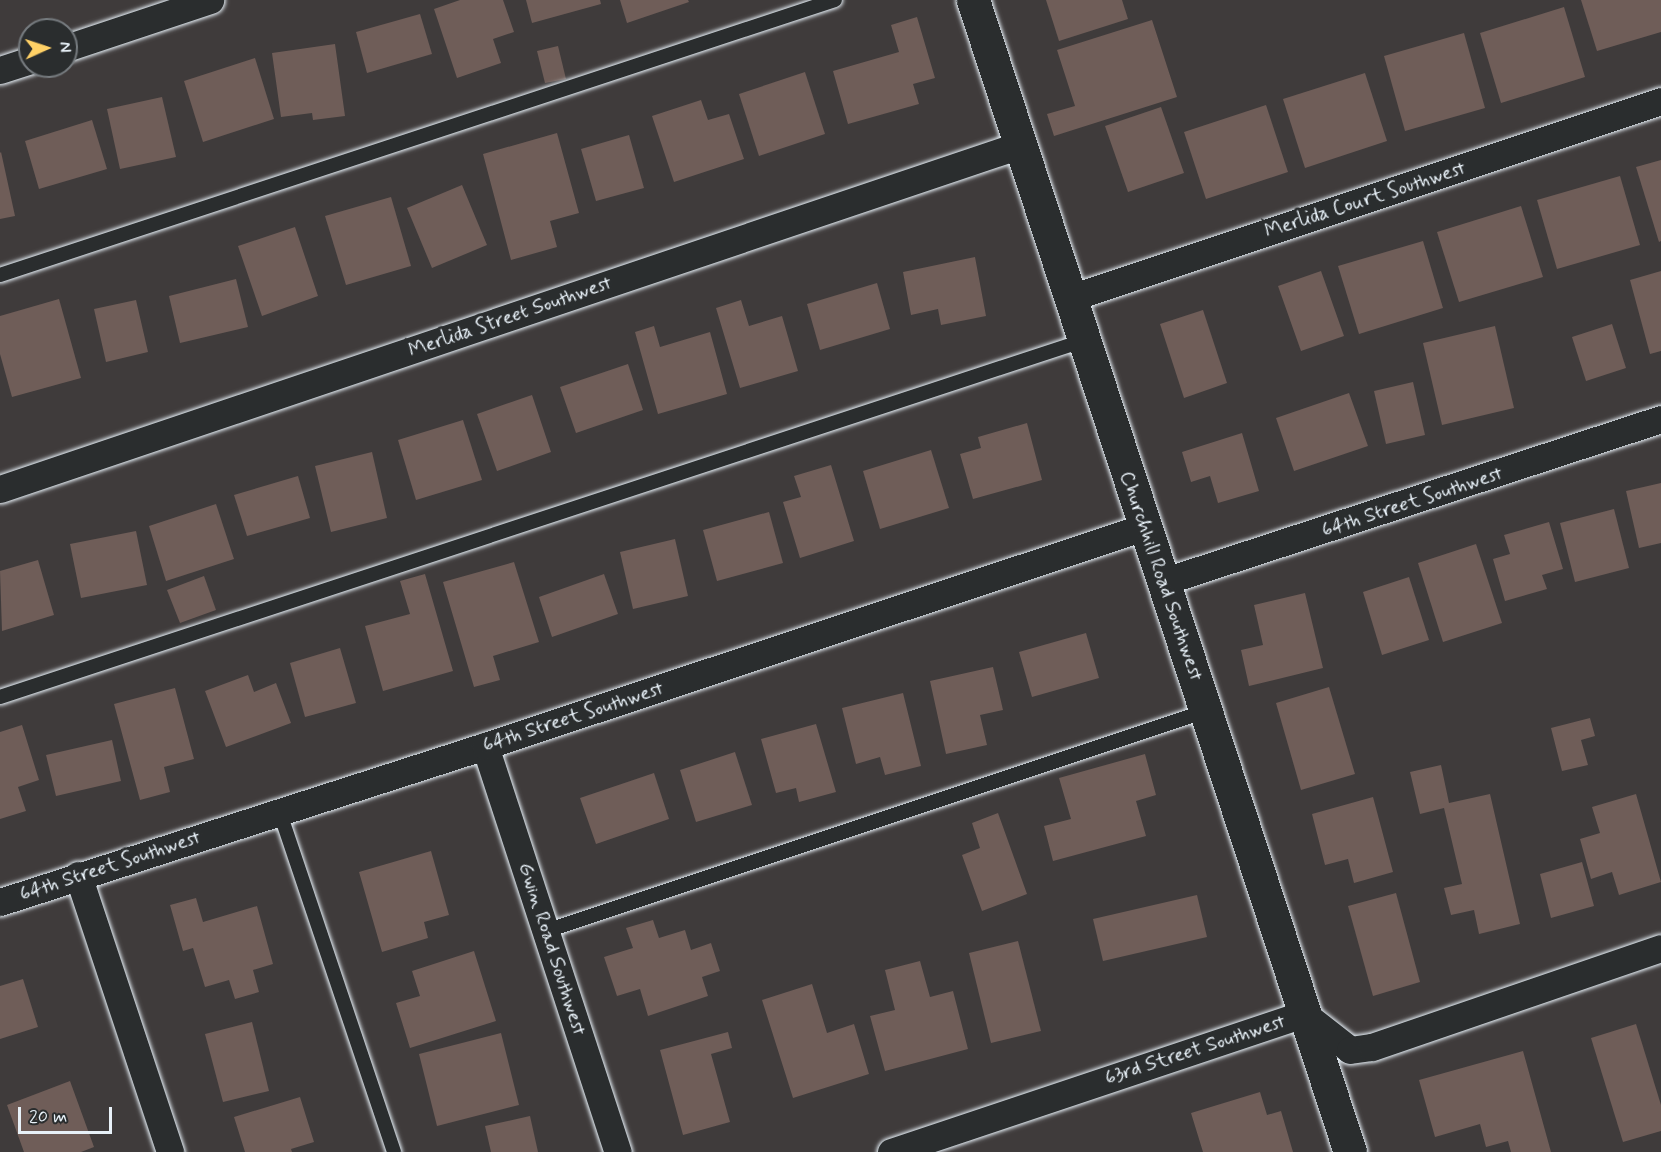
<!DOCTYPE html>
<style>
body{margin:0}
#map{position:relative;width:1661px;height:1152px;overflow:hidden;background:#3f3b3b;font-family:Mynerve,sans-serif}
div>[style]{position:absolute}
.building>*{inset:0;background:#6f5d58}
.roads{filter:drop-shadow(0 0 2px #e8f1f8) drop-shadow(0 0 2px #e8f1f8)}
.lane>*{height:14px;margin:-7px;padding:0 7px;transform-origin:7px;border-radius:7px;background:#2a2d2e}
.street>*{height:27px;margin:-13.5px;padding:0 13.5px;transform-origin:13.5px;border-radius:13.5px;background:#2a2d2e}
.secondary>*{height:33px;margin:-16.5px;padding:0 16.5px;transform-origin:16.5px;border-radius:16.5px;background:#2a2d2e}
span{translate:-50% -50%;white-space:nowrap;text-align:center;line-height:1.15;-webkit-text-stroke:6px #2a2d2e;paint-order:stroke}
.street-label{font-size:20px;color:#e8f1f8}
.north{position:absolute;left:18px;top:18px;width:60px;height:60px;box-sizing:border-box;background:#2a2d2e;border:2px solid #767b7f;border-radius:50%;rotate:87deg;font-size:16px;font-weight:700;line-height:24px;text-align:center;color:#e8f1f8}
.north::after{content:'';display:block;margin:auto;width:21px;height:27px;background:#ffd166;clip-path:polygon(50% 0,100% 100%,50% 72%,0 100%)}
.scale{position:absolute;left:18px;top:1107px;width:94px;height:27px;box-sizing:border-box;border:3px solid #e8f1f8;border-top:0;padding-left:8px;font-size:18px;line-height:21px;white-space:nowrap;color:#e8f1f8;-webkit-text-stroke:4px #2a2d2e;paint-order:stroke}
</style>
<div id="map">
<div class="building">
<i style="clip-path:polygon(460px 0,503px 0,514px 32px,493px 39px,501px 63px,457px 78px,434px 9px)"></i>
<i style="clip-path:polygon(526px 0,600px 0,601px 4px,532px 23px)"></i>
<i style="clip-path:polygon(620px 0,688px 0,689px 2px,627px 23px)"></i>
<i style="clip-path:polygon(1046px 0,1122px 0,1128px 19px,1059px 41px)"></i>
<i style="clip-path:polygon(1581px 0,1661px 0,1661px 32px,1597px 51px)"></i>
<i style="clip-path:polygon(1564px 7px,1585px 77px,1501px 103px,1480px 33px)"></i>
<i style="clip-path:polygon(420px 14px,432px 54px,367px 73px,356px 32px)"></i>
<i style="clip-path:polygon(917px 17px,935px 78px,913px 84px,919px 104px,848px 124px,833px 71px,899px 52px,891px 25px)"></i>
<i style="clip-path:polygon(1152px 20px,1177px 97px,1054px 136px,1047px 114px,1075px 106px,1057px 50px)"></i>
<i style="clip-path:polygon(1464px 33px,1485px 108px,1405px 131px,1384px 56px)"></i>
<i style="clip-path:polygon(335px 44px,345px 116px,313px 120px,312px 113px,281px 117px,272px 53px)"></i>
<i style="clip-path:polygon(558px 46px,566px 79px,545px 83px,537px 51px)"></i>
<i style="clip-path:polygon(255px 58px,274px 119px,203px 142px,184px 81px)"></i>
<i style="clip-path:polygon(805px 72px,825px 134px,759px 156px,739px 94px)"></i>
<i style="clip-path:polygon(1365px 73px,1387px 141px,1305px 168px,1283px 99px)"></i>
<i style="clip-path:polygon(162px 97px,176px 157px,120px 169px,107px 109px)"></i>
<i style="clip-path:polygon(701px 100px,708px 120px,729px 114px,744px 159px,674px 182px,652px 116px)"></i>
<i style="clip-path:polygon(1266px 105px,1288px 172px,1206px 199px,1184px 132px)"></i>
<i style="clip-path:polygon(1161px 107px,1184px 173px,1128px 192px,1105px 126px)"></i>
<i style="clip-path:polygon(92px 120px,107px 169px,39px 189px,25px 141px)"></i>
<i style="clip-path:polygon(557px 133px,579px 213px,550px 221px,557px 247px,511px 260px,483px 154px)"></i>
<i style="clip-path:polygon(629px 135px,644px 188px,596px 201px,581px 149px)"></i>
<i style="clip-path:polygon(1px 152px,15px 216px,0 219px,0 153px)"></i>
<i style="clip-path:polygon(1661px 160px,1661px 241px,1659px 242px,1636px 167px)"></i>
<i style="clip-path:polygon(1620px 176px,1640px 245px,1557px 269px,1537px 200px)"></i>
<i style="clip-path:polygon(462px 185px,487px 245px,432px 268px,407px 208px)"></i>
<i style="clip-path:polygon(391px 197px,411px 266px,346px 285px,325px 216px)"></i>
<i style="clip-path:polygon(1521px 206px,1543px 277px,1459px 302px,1437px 232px)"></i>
<i style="clip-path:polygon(295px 227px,318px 296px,262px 316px,238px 246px)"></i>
<i style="clip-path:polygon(1423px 241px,1443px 308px,1359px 334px,1338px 266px)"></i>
<i style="clip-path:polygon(975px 257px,986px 316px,941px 325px,938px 309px,911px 315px,903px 272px)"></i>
<i style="clip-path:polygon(1321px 271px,1344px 336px,1301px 351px,1278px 286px)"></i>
<i style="clip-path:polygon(1661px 271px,1661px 351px,1650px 354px,1630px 280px)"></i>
<i style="clip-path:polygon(236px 279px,248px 327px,180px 343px,169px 296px)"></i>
<i style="clip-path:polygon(877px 283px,890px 329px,820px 350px,807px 304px)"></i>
<i style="clip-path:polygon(59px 299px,81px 378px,12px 397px,0 354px,0 316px)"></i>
<i style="clip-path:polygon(136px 300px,148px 352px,106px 362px,94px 309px)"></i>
<i style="clip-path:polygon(741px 300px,749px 326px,782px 316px,798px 371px,740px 388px,716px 308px)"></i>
<i style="clip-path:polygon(1203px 310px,1227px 383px,1184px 398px,1160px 324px)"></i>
<i style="clip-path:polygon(1612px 324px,1626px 368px,1586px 381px,1572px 337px)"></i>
<i style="clip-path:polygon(654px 326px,660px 347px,710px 332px,727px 394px,658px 414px,635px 332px)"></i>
<i style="clip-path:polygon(1495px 326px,1514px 408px,1442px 425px,1423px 343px)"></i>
<i style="clip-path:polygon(628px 364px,643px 410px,576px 433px,560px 387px)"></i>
<i style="clip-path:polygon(1413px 382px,1425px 435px,1386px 444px,1374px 391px)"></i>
<i style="clip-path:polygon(1349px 393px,1368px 446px,1294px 471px,1276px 418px)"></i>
<i style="clip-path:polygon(532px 395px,551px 452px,497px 471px,477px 414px)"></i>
<i style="clip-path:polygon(463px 420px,482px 480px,416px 500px,398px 440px)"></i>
<i style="clip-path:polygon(1027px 423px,1042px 480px,973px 499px,960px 454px,981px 448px,978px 437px)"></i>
<i style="clip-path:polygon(1242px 433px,1259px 491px,1218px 503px,1210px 476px,1191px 482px,1182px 452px)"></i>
<i style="clip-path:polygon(931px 450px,949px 508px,880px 529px,863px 471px)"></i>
<i style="clip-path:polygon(372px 452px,387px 518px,331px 532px,315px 466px)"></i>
<i style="clip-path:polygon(831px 465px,854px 541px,800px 558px,783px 502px,801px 497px,794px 476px)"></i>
<i style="clip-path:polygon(298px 476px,310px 518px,247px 536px,234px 495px)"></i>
<i style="clip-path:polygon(1661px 483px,1661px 543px,1639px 548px,1626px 491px)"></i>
<i style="clip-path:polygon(216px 504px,234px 559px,166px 581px,149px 526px)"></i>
<i style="clip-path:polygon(1614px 509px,1629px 568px,1575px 582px,1560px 523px)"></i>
<i style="clip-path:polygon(769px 512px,783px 563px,717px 581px,703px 530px)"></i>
<i style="clip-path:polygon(1549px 522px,1563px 569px,1542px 575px,1547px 589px,1505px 601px,1493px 559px,1510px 554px,1504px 535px)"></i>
<i style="clip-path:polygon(136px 531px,147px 585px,81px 598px,70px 544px)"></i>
<i style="clip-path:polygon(675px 539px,688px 596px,633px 609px,620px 552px)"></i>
<i style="clip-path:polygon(1476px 544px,1502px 623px,1443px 642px,1418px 563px)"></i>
<i style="clip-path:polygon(38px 560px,54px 615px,2px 631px,0 571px)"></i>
<i style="clip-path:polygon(514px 562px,539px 642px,493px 656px,500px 680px,474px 687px,443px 582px)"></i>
<i style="clip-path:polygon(425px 574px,453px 671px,383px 691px,365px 626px,410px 614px,400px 581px)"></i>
<i style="clip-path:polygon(604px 574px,618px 614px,552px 637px,539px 597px)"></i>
<i style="clip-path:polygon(204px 576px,216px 610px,180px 623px,167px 590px)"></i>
<i style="clip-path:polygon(1409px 577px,1429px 640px,1382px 655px,1363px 592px)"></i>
<i style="clip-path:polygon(1305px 593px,1323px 668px,1249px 686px,1241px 650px,1263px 645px,1254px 605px)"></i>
<i style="clip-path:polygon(1086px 633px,1099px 678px,1032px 697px,1019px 652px)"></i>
<i style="clip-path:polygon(340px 648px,356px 703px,305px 717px,290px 663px)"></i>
<i style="clip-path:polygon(993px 667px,1003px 710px,980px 715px,987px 745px,946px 754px,930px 681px)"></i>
<i style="clip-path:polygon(248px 675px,254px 692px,276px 683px,291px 723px,226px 747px,205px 691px)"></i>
<i style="clip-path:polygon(1329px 687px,1355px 774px,1301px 790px,1276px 703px)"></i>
<i style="clip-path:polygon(175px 688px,194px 759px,164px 767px,170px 792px,140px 800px,114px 704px)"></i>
<i style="clip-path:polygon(903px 693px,921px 766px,885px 775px,880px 757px,856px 764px,842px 708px)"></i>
<i style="clip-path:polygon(1590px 718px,1595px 736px,1581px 740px,1588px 765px,1562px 771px,1551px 728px)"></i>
<i style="clip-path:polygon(816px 724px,836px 792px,799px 802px,796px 788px,776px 793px,761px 739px)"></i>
<i style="clip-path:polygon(22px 725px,39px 780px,18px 787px,26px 811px,0 819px,0 732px)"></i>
<i style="clip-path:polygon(112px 740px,121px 781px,56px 796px,46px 755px)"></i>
<i style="clip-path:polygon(735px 752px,752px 805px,696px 822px,680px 770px)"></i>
<i style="clip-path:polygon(1145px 754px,1156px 795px,1136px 801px,1146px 836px,1053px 861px,1044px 826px,1071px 819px,1059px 778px)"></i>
<i style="clip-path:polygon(1441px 765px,1449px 803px,1490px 794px,1520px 924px,1479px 934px,1474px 910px,1451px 915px,1444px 888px,1462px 884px,1444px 808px,1420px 814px,1410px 772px)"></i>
<i style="clip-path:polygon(654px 773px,669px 819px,596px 844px,580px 798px)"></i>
<i style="clip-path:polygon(1636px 794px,1661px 882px,1619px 895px,1612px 872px,1591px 879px,1580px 839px,1600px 833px,1592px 807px)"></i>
<i style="clip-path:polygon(1373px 797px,1393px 872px,1354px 883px,1348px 859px,1325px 865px,1312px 814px)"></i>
<i style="clip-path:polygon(998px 813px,1027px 894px,982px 911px,962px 855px,980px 848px,972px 823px)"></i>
<i style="clip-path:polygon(431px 851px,449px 915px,424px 922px,428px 938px,382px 952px,359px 872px)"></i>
<i style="clip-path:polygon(1582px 862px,1594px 906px,1551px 918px,1540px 874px)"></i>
<i style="clip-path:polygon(1396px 893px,1420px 982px,1373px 996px,1348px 906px)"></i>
<i style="clip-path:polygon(1197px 895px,1207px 937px,1103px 961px,1093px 919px)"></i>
<i style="clip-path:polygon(196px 898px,203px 922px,257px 906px,273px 964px,253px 970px,259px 992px,235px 999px,229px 980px,205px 987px,193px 948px,183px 951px,170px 905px)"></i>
<i style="clip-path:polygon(653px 920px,659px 938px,685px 930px,691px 950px,711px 943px,720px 971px,702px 977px,708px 996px,648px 1016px,640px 989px,617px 996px,604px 957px,633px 948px,626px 928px)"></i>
<i style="clip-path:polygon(1018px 941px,1041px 1031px,991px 1043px,969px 953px)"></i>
<i style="clip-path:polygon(474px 951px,496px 1021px,410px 1048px,396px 1003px,420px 996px,412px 971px)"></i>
<i style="clip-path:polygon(920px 961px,930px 997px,953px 991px,968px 1049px,885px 1071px,870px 1016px,895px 1010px,885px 970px)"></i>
<i style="clip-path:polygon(23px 979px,38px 1027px,0 1039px,0 986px)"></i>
<i style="clip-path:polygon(812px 984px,827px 1033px,854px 1024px,869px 1074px,793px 1098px,762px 1000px)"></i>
<i style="clip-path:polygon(252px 1022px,269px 1091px,223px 1102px,205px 1034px)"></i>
<i style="clip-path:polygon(1636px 1024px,1661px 1105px,1661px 1131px,1623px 1142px,1591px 1038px)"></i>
<i style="clip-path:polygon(728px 1032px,732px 1048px,711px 1054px,730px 1122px,683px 1135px,660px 1050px)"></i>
<i style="clip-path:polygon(501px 1033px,519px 1105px,437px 1126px,419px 1054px)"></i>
<i style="clip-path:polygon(1523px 1051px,1551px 1152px,1511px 1152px,1508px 1141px,1486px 1147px,1480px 1124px,1435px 1137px,1419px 1080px)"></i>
<i style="clip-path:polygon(70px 1081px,94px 1147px,81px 1152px,24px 1152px,7px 1105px)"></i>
<i style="clip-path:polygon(1260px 1092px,1267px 1115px,1281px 1111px,1293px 1152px,1203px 1152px,1191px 1113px)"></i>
<i style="clip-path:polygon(300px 1097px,314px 1142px,291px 1149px,292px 1152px,245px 1152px,234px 1117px)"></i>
<i style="clip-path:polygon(530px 1116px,538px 1152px,491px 1152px,485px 1126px)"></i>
</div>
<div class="roads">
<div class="lane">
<i style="left:0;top:275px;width:879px;rotate:-18.23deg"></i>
<i style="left:0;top:697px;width:1139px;rotate:-18.21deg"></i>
<i style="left:280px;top:813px;width:358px;rotate:71.4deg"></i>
<i style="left:546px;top:931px;width:696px;rotate:-18.43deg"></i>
</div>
<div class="street">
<i style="left:66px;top:48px;width:152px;rotate:-18.4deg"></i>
<i style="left:0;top:70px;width:32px;rotate:-18deg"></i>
<i style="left:1070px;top:298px;width:623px;rotate:-18.43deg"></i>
<i style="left:0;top:489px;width:1076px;rotate:-18.64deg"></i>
<i style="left:1162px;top:582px;width:525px;rotate:-18.09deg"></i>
<i style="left:485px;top:746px;width:427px;rotate:71.9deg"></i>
<i style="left:78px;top:875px;width:292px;rotate:71.6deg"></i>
<i style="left:0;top:902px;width:509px;rotate:-17.83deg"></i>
<i style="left:485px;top:746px;width:694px;rotate:-18.38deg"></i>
<i style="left:891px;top:1152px;width:435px;rotate:-18.5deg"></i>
<i style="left:1304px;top:1014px;width:58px;rotate:38deg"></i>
<i style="left:1350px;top:1050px;width:22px;rotate:-8deg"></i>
<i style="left:1372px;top:1047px;width:305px;rotate:-18.9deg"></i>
</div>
<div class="secondary">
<i style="left:973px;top:0;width:1212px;rotate:71.88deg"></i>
</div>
</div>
<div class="street-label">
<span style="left:1365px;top:200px;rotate:-18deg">Merlida Court Southwest</span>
<span style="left:510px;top:317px;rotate:-19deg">Merlida Street Southwest</span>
<span style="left:1412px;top:502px;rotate:-18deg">64th Street Southwest</span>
<span style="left:1161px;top:576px;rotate:71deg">Churchhill Road Southwest</span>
<span style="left:573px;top:717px;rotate:-18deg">64th Street Southwest</span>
<span style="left:110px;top:866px;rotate:-18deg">64th Street Southwest</span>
<span style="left:552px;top:949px;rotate:72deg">Gwin Road Southwest</span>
<span style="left:1195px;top:1050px;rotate:-18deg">63rd Street Southwest</span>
</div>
<div class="north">N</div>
<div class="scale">20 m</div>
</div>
